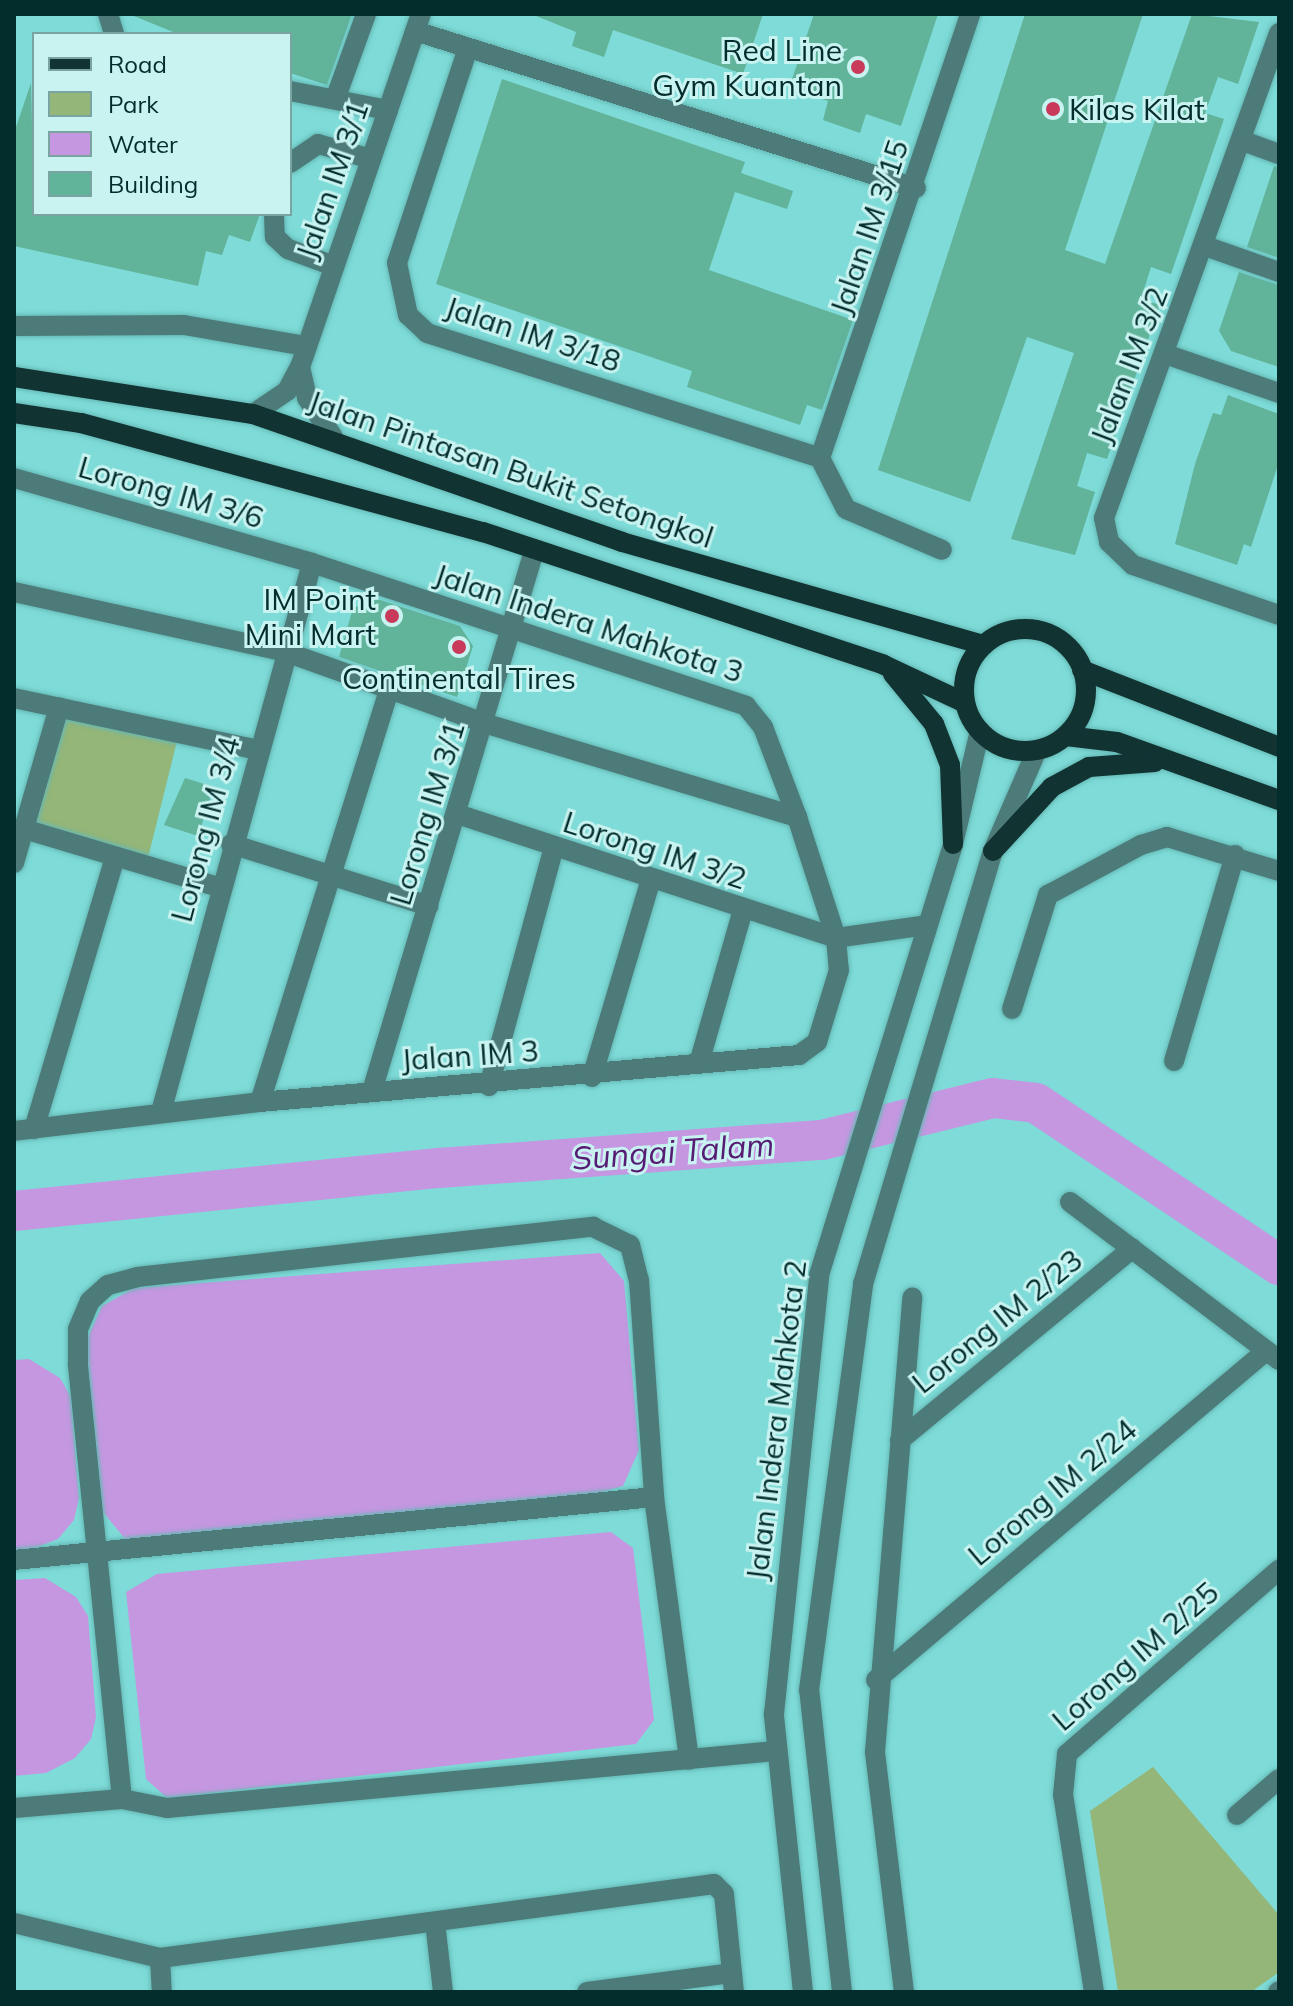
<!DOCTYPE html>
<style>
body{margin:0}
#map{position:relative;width:1293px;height:2006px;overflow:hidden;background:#7edbd7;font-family:Mulish,sans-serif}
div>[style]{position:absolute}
.green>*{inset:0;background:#94b678}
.water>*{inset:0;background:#c597e1}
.river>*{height:40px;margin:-20px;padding:0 20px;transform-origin:20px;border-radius:20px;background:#c597e1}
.building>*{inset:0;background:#61b39a}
.roads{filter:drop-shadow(0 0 2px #65b8b5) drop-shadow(0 0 2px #65b8b5)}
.minor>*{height:20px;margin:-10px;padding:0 10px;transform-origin:10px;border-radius:10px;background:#4c7b79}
.major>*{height:20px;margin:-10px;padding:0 10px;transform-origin:10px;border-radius:10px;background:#113332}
.major>.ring{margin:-10px;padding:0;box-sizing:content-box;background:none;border:20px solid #113332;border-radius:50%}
.dots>*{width:22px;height:22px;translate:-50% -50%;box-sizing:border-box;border:4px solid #c8f3f1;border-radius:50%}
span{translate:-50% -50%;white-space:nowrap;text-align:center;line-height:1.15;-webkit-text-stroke:6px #c8f3f1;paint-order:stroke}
.poi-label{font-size:30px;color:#032d2c}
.right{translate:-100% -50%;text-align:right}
.left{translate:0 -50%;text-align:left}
.street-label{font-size:30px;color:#032d2c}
.water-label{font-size:32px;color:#561b72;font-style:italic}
.frame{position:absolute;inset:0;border:16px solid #032d2c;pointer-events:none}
.legend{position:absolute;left:32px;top:32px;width:260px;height:184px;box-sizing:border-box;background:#c8f3f1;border:2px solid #79a4a2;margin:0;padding:10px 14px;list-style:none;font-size:24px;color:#032d2c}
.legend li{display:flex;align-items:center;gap:16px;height:40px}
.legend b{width:40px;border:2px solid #79a4a2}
</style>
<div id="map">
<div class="green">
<i style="clip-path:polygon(59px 707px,179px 733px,146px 866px,24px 829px)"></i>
<i style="clip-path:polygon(1153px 1767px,1279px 1915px,1279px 1972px,1251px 1992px,1118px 1992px,1090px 1811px)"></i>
</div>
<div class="water">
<i style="clip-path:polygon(600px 1253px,624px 1281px,639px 1450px,623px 1486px,592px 1495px,126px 1540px,103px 1512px,86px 1341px,102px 1306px,134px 1288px)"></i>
<i style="clip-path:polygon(29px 1359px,60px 1378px,71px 1397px,79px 1498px,74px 1520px,58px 1539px,14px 1556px,14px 1360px)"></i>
<i style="clip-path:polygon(611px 1532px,633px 1548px,654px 1720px,636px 1744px,167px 1798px,146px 1779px,126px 1592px,157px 1574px)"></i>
<i style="clip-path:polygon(45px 1578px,76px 1597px,88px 1616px,96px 1717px,91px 1739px,75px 1758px,46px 1773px,14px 1776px,14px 1580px)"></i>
</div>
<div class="river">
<i style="left:14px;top:1211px;width:427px;rotate:-5.8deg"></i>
<i style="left:439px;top:1168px;width:384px;rotate:-4.2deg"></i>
<i style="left:822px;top:1140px;width:176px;rotate:-13.8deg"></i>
<i style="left:993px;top:1098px;width:43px;rotate:6.6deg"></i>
<i style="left:1036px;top:1103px;width:292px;rotate:33.7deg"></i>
</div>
<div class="building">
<i style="clip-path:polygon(129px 14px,352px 14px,327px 85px,290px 73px,290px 34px,178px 34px)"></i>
<i style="clip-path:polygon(531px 14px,763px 14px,743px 74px,613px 30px,604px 57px,572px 46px,576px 32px)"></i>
<i style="clip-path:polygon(814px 14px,938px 14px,901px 126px,866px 114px,860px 133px,823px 120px,828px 101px,789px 88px)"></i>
<i style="clip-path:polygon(1025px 14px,1143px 14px,1065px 250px,1105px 264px,1192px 14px,1259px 22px,1238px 84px,1218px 77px,1205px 113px,1224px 119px,1171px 274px,1151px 267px,1141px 299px,1160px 305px,1107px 459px,1087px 453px,1077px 486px,1095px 492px,1075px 555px,1011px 539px,1074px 353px,1027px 337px,970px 502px,878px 470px)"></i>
<i style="clip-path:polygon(502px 79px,745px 162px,741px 173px,793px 191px,787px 209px,735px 192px,709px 270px,853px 320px,822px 410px,807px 405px,800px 425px,687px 387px,692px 371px,436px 284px)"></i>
<i style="clip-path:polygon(31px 83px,34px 214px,260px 214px,250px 242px,229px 235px,222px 255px,206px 251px,198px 286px,14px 246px,14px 133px)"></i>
<i style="clip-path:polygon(1274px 166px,1279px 167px,1279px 258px,1247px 247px)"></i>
<i style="clip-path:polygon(1239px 272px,1279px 285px,1279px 367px,1231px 351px,1219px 331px)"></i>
<i style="clip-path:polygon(1228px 395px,1279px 414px,1279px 462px,1251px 547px,1244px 544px,1237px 565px,1175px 544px,1195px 464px,1213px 413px,1221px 415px)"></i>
<i style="clip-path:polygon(377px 599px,460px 626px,473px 646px,457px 697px,339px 657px,353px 608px)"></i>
<i style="clip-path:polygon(185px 778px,214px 787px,198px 836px,164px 825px)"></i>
</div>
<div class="roads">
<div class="minor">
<i style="left:108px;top:14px;width:21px;rotate:73deg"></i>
<i style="left:415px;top:31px;width:525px;rotate:17.4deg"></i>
<i style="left:1279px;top:33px;width:516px;rotate:109.84deg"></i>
<i style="left:1104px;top:518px;width:25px;rotate:78deg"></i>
<i style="left:1109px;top:542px;width:33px;rotate:44deg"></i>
<i style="left:1133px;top:565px;width:154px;rotate:18.9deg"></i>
<i style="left:468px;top:48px;width:226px;rotate:108.3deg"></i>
<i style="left:397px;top:263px;width:53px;rotate:78.1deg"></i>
<i style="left:408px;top:315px;width:26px;rotate:43deg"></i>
<i style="left:427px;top:333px;width:412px;rotate:17.6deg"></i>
<i style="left:290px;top:91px;width:100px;rotate:11deg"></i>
<i style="left:336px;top:97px;width:88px;rotate:-70.1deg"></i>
<i style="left:1243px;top:141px;width:38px;rotate:20deg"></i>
<i style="left:290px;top:163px;width:34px;rotate:-34deg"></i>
<i style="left:318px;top:144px;width:55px;rotate:15.8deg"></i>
<i style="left:274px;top:214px;width:23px;rotate:88deg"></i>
<i style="left:275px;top:237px;width:18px;rotate:43deg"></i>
<i style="left:288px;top:249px;width:49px;rotate:20.3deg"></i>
<i style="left:1205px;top:246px;width:78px;rotate:19.4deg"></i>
<i style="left:14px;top:326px;width:170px;rotate:-0.3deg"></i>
<i style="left:184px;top:325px;width:124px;rotate:9.8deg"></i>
<i style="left:1168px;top:355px;width:117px;rotate:18.9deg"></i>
<i style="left:300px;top:367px;width:32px;rotate:77deg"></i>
<i style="left:307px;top:398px;width:47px;rotate:56.3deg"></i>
<i style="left:253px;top:414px;width:41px;rotate:-34.1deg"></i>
<i style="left:287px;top:391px;width:27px;rotate:-62deg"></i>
<i style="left:300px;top:367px;width:373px;rotate:-71.1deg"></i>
<i style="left:820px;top:458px;width:469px;rotate:-71.3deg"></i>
<i style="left:820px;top:458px;width:57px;rotate:63deg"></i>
<i style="left:846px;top:509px;width:104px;rotate:23.1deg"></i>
<i style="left:14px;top:478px;width:310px;rotate:15.9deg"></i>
<i style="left:312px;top:563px;width:457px;rotate:18.2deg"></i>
<i style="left:746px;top:706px;width:27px;rotate:51deg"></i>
<i style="left:763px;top:727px;width:96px;rotate:69.3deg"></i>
<i style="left:797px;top:817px;width:127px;rotate:72.1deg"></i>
<i style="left:836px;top:938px;width:32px;rotate:85deg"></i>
<i style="left:839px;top:970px;width:75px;rotate:107deg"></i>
<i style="left:817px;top:1042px;width:22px;rotate:144deg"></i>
<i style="left:799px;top:1055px;width:541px;rotate:175.02deg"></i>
<i style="left:260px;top:1102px;width:248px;rotate:173.3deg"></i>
<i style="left:14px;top:592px;width:279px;rotate:12.4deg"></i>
<i style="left:286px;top:652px;width:214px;rotate:19.7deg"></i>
<i style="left:487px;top:724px;width:324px;rotate:16.7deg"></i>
<i style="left:14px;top:698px;width:249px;rotate:12deg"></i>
<i style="left:457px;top:814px;width:399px;rotate:18.1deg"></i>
<i style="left:836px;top:938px;width:92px;rotate:-8.1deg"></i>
<i style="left:24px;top:829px;width:203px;rotate:16.6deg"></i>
<i style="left:231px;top:844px;width:207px;rotate:17.4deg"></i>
<i style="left:14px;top:863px;width:162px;rotate:-73.9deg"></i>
<i style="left:1012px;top:1009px;width:120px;rotate:-72.5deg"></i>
<i style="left:1048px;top:895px;width:106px;rotate:-28.3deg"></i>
<i style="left:1141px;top:845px;width:27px;rotate:-17deg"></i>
<i style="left:1167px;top:837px;width:117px;rotate:16.9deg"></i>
<i style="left:1174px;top:1061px;width:215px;rotate:-73.5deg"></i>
<i style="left:699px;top:1063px;width:159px;rotate:-74deg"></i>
<i style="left:592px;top:1077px;width:203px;rotate:-73.4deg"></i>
<i style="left:489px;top:1086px;width:245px;rotate:-74.8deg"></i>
<i style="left:372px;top:1091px;width:564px;rotate:-73.3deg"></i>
<i style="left:260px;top:1102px;width:434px;rotate:-72.6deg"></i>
<i style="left:161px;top:1112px;width:569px;rotate:-74.62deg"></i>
<i style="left:34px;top:1129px;width:284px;rotate:-73.4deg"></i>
<i style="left:1070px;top:1202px;width:262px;rotate:37.1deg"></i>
<i style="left:900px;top:1440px;width:301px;rotate:-39.5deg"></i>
<i style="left:14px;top:1560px;width:643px;rotate:-5.62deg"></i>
<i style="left:876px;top:1680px;width:510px;rotate:-40.15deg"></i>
<i style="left:122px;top:1799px;width:438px;rotate:-95.8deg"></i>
<i style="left:78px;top:1363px;width:34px;rotate:-90deg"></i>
<i style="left:78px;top:1329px;width:30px;rotate:-67deg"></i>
<i style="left:90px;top:1301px;width:24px;rotate:-42deg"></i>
<i style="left:108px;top:1285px;width:30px;rotate:-15deg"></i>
<i style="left:137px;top:1277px;width:459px;rotate:-6.3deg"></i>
<i style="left:593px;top:1227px;width:41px;rotate:25.9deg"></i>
<i style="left:630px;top:1245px;width:36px;rotate:76deg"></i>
<i style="left:639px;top:1280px;width:218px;rotate:86deg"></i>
<i style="left:654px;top:1497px;width:265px;rotate:82.4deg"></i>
<i style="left:14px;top:1808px;width:108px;rotate:-4.8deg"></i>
<i style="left:122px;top:1799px;width:46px;rotate:11.3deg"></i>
<i style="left:167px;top:1808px;width:611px;rotate:-5.36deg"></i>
<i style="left:1237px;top:1815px;width:55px;rotate:-40.6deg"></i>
<i style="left:435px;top:1922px;width:70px;rotate:83.5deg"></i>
<i style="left:14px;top:1923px;width:150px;rotate:13.5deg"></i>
<i style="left:160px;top:1958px;width:559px;rotate:-7.61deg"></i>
<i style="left:714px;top:1884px;width:14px;rotate:45deg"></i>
<i style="left:724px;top:1894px;width:99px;rotate:84.2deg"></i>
<i style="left:160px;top:1958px;width:34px;rotate:87deg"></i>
<i style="left:587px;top:1992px;width:145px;rotate:-7.5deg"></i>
<i style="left:803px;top:1992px;width:280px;rotate:-96deg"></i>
<i style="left:774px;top:1714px;width:441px;rotate:-84.1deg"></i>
<i style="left:819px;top:1275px;width:451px;rotate:-72.7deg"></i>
<i style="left:953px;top:844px;width:116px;rotate:-76.6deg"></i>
<i style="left:842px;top:1992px;width:304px;rotate:-96.2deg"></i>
<i style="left:809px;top:1690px;width:410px;rotate:-82.4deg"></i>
<i style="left:863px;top:1284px;width:452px;rotate:-73.3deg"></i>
<i style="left:993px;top:851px;width:110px;rotate:-66.5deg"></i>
<i style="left:904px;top:1992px;width:242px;rotate:-96.9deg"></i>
<i style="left:875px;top:1752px;width:456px;rotate:-85.3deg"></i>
<i style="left:1094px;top:1992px;width:199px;rotate:-98.9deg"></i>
<i style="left:1063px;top:1795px;width:41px;rotate:-84.4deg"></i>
<i style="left:1067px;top:1754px;width:281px;rotate:-41deg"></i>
<i style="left:1278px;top:1992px;width:1px;rotate:-45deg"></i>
</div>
<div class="major">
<i style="left:14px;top:377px;width:242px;rotate:8.8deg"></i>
<i style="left:253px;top:414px;width:391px;rotate:19.1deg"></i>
<i style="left:622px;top:542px;width:375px;rotate:15.9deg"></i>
<i style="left:14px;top:413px;width:68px;rotate:8.5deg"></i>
<i style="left:81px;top:423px;width:417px;rotate:15.2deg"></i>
<i style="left:483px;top:532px;width:422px;rotate:18.3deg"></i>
<i style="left:884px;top:665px;width:89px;rotate:25.1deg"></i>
<i class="ring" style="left:964px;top:629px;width:102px;height:102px"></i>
<i style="left:1082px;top:670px;width:212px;rotate:21.3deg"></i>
<i style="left:893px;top:674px;width:65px;rotate:50.6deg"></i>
<i style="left:934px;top:724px;width:44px;rotate:68.7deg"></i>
<i style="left:950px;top:765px;width:79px;rotate:87.8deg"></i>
<i style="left:1066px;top:736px;width:51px;rotate:6.7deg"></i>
<i style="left:1117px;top:742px;width:172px;rotate:19.7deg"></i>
<i style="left:993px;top:851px;width:87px;rotate:-47.3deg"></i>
<i style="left:1052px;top:787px;width:42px;rotate:-28.4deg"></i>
<i style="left:1089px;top:767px;width:66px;rotate:-4.3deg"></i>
</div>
</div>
<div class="dots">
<i style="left:858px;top:67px;background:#c9395a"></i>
<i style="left:1053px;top:109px;background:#c9395a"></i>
<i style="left:392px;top:616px;background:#c9395a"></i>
<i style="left:459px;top:647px;background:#c9395a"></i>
</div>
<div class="poi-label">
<span class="right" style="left:842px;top:67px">Red Line<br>Gym Kuantan</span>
<span class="left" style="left:1069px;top:109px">Kilas Kilat</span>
<span class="right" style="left:376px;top:616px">IM Point<br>Mini Mart</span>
<span style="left:459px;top:678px">Continental Tires</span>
</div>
<div class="street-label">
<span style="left:332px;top:180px;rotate:-71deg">Jalan IM 3/1</span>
<span style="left:869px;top:227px;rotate:-71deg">Jalan IM 3/15</span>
<span style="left:533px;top:334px;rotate:18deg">Jalan IM 3/18</span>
<span style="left:1129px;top:365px;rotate:-69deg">Jalan IM 3/2</span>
<span style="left:511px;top:469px;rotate:19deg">Jalan Pintasan Bukit Setongkol</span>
<span style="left:171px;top:492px;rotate:16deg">Lorong IM 3/6</span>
<span style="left:589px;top:623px;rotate:18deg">Jalan Indera Mahkota 3</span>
<span style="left:427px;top:813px;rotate:-73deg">Lorong IM 3/1</span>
<span style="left:205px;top:829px;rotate:-75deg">Lorong IM 3/4</span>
<span style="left:655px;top:850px;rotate:18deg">Lorong IM 3/2</span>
<span style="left:470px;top:1055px;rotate:-4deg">Jalan IM 3</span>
<span style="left:997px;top:1321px;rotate:-39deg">Lorong IM 2/23</span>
<span style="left:776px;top:1420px;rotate:-83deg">Jalan Indera Mahkota 2</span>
<span style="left:1052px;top:1492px;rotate:-40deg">Lorong IM 2/24</span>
<span style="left:1135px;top:1656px;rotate:-41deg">Lorong IM 2/25</span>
</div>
<div class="water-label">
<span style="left:673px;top:1151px;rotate:-4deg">Sungai Talam</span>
</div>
<div class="frame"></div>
<ul class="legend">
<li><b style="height:10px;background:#113332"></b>Road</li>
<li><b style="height:22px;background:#94b678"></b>Park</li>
<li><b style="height:22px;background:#c597e1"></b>Water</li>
<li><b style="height:22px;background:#61b39a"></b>Building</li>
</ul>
</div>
